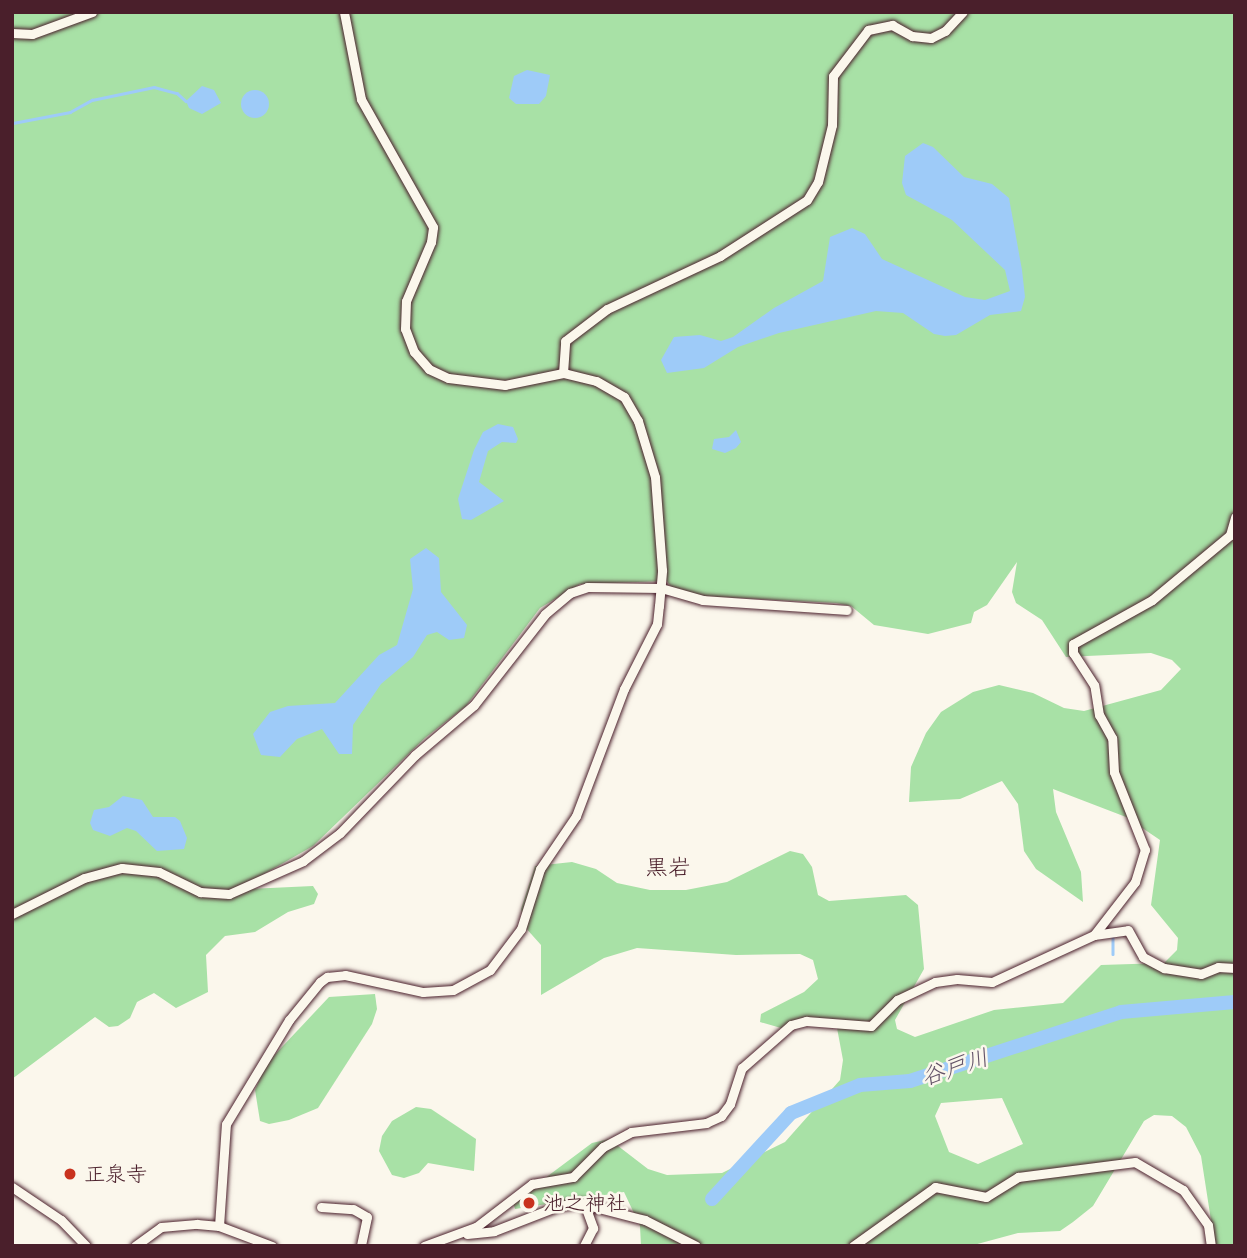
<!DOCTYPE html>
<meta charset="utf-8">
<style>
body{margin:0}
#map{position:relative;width:1247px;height:1258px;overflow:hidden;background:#fbf7ec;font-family:Itim,"Klee One",sans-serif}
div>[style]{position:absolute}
.green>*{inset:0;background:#a8e1a6}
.water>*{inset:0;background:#9ecbf8}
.round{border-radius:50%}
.stream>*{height:2.5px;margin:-1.25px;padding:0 1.25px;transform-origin:1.25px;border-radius:1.25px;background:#9ecbf8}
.river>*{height:14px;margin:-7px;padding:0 7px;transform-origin:7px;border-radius:7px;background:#9ecbf8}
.roads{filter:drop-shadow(0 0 2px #4a1f2b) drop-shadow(0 0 2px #4a1f2b)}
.minor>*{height:9px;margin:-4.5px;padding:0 4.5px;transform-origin:4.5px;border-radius:4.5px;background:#fbf7ec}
.dots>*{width:19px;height:19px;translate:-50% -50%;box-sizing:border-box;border:4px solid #fbf7ec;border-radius:50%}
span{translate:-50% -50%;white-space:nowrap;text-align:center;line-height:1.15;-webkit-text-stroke:5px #fbf7ec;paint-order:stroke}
.poi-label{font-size:21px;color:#4a1f2b}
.left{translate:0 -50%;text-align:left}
.neighbourhood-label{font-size:23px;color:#4a1f2b}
.water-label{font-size:23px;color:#635368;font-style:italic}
.frame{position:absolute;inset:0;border:14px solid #4a1f2b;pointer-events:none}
</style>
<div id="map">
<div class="green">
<i style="clip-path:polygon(evenodd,12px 12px,1235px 12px,1235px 1246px,1215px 1246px,1201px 1156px,1186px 1127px,1172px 1116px,1154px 1115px,1144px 1121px,1093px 1206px,1073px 1222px,1060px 1231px,1018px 1233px,970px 1246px,641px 1246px,640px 1226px,624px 1192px,515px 1209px,513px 1202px,592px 1143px,609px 1139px,648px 1169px,667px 1175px,722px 1173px,785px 1142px,840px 1080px,843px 1060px,837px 1028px,831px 1024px,781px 1028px,760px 1022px,761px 1014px,804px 992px,818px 979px,813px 960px,800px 954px,736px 955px,637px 948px,604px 958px,541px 995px,541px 945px,524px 926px,521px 909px,535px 866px,572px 862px,596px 869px,617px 883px,650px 890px,686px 890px,727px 882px,790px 851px,803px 854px,812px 867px,818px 895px,829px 901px,906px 895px,918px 905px,924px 969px,895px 1020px,897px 1029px,915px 1037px,994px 1010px,1063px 1003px,1101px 965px,1164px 963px,1177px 950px,1178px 938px,1151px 905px,1160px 840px,1126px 817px,1053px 789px,1056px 812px,1081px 872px,1083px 902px,1036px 869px,1024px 851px,1018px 804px,1002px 781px,960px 799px,909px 802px,911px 767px,926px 733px,941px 712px,973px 692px,999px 685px,1033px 693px,1064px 708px,1084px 711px,1161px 690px,1181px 669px,1172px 660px,1151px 653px,1066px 657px,1042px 620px,1016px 603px,1012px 592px,1017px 562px,987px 605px,974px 612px,971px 623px,928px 634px,874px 625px,851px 606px,836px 603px,697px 596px,671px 587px,667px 581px,580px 584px,540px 608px,466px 706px,425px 738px,313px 846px,243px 886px,246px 889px,313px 886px,318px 894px,314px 904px,288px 912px,255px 932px,225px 936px,206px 955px,208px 992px,176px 1008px,154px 993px,137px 1002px,130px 1018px,118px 1026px,109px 1027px,95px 1017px,12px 1079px,12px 12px,1002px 1098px,1023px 1144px,978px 1164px,949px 1152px,935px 1116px,941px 1103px,1002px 1098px)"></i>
<i style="clip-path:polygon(375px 994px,377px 1009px,372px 1024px,318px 1108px,289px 1120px,269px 1124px,260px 1121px,255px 1090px,266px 1064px,329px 997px)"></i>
<i style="clip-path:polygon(416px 1107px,431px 1109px,476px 1139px,474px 1171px,428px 1163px,419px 1173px,404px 1178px,392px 1175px,379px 1151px,382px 1136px,392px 1121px)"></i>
</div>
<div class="water">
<i style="clip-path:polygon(527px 70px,550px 75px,546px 96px,539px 104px,516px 104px,509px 98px,514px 76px)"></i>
<i style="clip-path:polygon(202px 86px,214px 90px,221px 103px,202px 114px,189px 108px,186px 101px)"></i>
<i class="round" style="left:241px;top:90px;width:28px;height:28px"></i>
<i style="clip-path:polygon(923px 143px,933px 147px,964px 177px,992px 184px,1009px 198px,1022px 270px,1025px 297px,1021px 311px,990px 315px,956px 335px,945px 336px,934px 334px,903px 313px,876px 311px,779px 333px,738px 347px,704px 368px,667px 373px,661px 360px,674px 337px,700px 335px,721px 341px,733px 337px,774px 308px,823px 281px,830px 237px,852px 228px,865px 234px,882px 259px,965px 297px,985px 300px,1010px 291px,1005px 270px,952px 220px,906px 195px,902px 183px,905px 156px)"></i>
<i style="clip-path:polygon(498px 424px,513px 427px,518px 439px,516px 443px,502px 442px,488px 451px,479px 482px,504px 501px,471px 520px,462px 519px,458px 499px,474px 450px,483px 432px)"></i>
<i style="clip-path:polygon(736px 430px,741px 442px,736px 448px,725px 453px,712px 449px,714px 439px,729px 437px)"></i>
<i style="clip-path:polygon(426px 548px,439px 558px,441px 592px,467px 625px,464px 638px,449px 640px,437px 632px,427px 635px,413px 657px,381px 684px,353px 725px,352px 754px,339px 754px,322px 729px,297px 739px,280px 757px,261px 755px,253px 734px,270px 712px,288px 706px,335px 703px,379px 655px,397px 645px,413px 589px,410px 559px)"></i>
<i style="clip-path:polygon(123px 796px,142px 800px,153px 817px,175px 817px,180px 821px,187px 838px,184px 849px,157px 851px,136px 831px,127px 828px,110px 836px,93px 830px,90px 823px,94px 810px,109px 807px)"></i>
</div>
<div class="stream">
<i style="left:13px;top:123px;width:58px;rotate:-10.9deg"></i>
<i style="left:70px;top:112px;width:25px;rotate:-29deg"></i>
<i style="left:92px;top:100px;width:63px;rotate:-11.8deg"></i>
<i style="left:154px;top:87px;width:24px;rotate:15deg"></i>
<i style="left:177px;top:93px;width:12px;rotate:42deg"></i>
<i style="left:1113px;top:934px;width:20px;rotate:90deg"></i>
</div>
<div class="river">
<i style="left:712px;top:1199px;width:117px;rotate:-47.4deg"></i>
<i style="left:791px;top:1113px;width:74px;rotate:-22.1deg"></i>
<i style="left:860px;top:1085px;width:50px;rotate:-4.6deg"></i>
<i style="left:910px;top:1081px;width:222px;rotate:-18.1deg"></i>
<i style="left:1121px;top:1012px;width:114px;rotate:-5deg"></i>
</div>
<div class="roads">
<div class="minor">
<i style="left:12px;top:33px;width:20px;rotate:3deg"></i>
<i style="left:32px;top:34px;width:64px;rotate:-20.1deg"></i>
<i style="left:563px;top:373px;width:32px;rotate:-86deg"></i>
<i style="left:565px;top:341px;width:53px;rotate:-37.3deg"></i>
<i style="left:607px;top:309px;width:125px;rotate:-25.1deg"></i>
<i style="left:720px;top:256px;width:103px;rotate:-32.8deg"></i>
<i style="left:807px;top:200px;width:21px;rotate:-59deg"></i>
<i style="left:818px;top:182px;width:59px;rotate:-76.2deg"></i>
<i style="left:832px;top:125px;width:49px;rotate:-88.8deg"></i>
<i style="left:833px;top:76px;width:58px;rotate:-52.7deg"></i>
<i style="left:868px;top:30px;width:25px;rotate:-12deg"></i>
<i style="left:892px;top:25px;width:23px;rotate:29deg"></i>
<i style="left:912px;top:36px;width:19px;rotate:6deg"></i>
<i style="left:931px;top:38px;width:16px;rotate:-27deg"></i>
<i style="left:945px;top:31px;width:26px;rotate:-47deg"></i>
<i style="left:12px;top:914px;width:80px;rotate:-26.6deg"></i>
<i style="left:84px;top:878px;width:39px;rotate:-15deg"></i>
<i style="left:122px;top:868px;width:37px;rotate:6deg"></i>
<i style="left:159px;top:872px;width:46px;rotate:26deg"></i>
<i style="left:200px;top:892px;width:29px;rotate:4deg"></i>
<i style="left:229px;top:894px;width:81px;rotate:-24deg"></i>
<i style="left:303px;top:861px;width:46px;rotate:-37.1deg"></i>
<i style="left:340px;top:833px;width:108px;rotate:-46.1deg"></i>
<i style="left:415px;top:755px;width:77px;rotate:-40.3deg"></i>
<i style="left:474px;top:705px;width:115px;rotate:-52deg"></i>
<i style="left:545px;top:614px;width:33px;rotate:-40deg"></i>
<i style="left:570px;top:593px;width:18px;rotate:-19deg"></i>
<i style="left:587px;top:587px;width:74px;rotate:0.8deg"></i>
<i style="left:661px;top:588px;width:44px;rotate:15.9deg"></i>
<i style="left:703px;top:600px;width:144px;rotate:4deg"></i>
<i style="left:1094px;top:935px;width:34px;rotate:-8deg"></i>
<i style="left:1128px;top:930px;width:31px;rotate:61deg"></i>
<i style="left:1143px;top:957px;width:24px;rotate:28deg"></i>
<i style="left:1164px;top:968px;width:37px;rotate:9deg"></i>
<i style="left:1201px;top:974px;width:18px;rotate:-22deg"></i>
<i style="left:1218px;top:967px;width:17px;rotate:3deg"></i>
<i style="left:12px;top:1187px;width:59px;rotate:34deg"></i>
<i style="left:61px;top:1220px;width:36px;rotate:46deg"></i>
<i style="left:584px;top:1203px;width:27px;rotate:70deg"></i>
<i style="left:593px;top:1228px;width:20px;rotate:117deg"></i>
<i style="left:321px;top:1207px;width:32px;rotate:4deg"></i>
<i style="left:353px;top:1209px;width:16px;rotate:30deg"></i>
<i style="left:367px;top:1217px;width:30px;rotate:102deg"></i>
<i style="left:219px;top:1226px;width:102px;rotate:-86.1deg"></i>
<i style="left:226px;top:1124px;width:122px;rotate:-58.8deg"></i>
<i style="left:289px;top:1020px;width:49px;rotate:-50.8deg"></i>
<i style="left:320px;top:982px;width:9px;rotate:-36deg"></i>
<i style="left:327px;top:977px;width:18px;rotate:-6deg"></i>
<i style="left:345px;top:975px;width:80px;rotate:12.3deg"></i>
<i style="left:423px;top:992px;width:30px;rotate:-4deg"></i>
<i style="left:453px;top:990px;width:42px;rotate:-28.4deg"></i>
<i style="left:490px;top:970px;width:51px;rotate:-52.9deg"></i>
<i style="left:521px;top:929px;width:63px;rotate:-72.4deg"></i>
<i style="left:540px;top:869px;width:64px;rotate:-55.8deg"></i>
<i style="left:576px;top:816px;width:136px;rotate:-69.3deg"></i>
<i style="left:624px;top:689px;width:73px;rotate:-63.1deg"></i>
<i style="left:657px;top:624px;width:18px;rotate:-84deg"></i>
<i style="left:659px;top:606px;width:36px;rotate:-85deg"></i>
<i style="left:662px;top:570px;width:93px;rotate:-94.3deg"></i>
<i style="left:655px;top:477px;width:59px;rotate:-106.9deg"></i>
<i style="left:638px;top:421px;width:28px;rotate:-120deg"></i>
<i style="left:624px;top:397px;width:32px;rotate:-150deg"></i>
<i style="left:596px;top:381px;width:34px;rotate:-166deg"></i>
<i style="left:563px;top:373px;width:59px;rotate:168.3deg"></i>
<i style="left:505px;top:385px;width:57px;rotate:-173deg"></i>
<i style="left:448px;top:378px;width:21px;rotate:-155deg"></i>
<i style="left:429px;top:369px;width:23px;rotate:-131deg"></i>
<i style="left:414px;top:352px;width:25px;rotate:-111deg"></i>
<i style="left:405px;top:329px;width:28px;rotate:-88deg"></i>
<i style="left:406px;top:301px;width:64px;rotate:-67deg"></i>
<i style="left:431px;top:242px;width:15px;rotate:-82deg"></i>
<i style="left:433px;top:227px;width:147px;rotate:-119.4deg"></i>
<i style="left:361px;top:99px;width:89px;rotate:-101.1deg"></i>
<i style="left:467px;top:1234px;width:27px;rotate:-6deg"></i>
<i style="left:494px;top:1231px;width:69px;rotate:-21.3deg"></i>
<i style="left:558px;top:1206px;width:21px;rotate:-8deg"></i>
<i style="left:579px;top:1203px;width:68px;rotate:14.4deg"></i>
<i style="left:645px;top:1220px;width:57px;rotate:27deg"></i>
<i style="left:135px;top:1246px;width:32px;rotate:-36deg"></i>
<i style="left:161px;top:1227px;width:36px;rotate:-5deg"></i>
<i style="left:197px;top:1224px;width:22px;rotate:5deg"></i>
<i style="left:219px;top:1226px;width:57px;rotate:20.7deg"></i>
<i style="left:424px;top:1246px;width:55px;rotate:-20.1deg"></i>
<i style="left:476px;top:1227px;width:71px;rotate:-37.5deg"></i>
<i style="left:532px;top:1184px;width:42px;rotate:-9.7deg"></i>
<i style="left:573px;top:1177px;width:42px;rotate:-45deg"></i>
<i style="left:603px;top:1147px;width:32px;rotate:-28deg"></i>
<i style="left:631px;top:1132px;width:76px;rotate:-6.8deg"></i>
<i style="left:706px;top:1123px;width:17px;rotate:-25deg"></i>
<i style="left:721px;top:1116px;width:15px;rotate:-53deg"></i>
<i style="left:730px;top:1104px;width:38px;rotate:-72deg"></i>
<i style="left:742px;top:1068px;width:65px;rotate:-41.3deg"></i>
<i style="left:791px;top:1025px;width:16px;rotate:-15deg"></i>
<i style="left:806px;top:1021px;width:65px;rotate:4.4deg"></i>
<i style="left:871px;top:1026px;width:37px;rotate:-45deg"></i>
<i style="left:897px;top:1000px;width:42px;rotate:-25.3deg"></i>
<i style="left:935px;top:982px;width:22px;rotate:-8deg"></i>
<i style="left:957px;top:979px;width:35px;rotate:5deg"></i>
<i style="left:992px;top:982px;width:112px;rotate:-24.7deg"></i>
<i style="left:1094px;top:935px;width:67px;rotate:-52.3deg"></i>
<i style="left:1135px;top:882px;width:34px;rotate:-73deg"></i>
<i style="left:1145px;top:850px;width:84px;rotate:-111.7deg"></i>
<i style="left:1114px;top:772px;width:34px;rotate:-93deg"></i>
<i style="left:1112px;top:738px;width:26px;rotate:-119deg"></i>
<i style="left:1099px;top:715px;width:30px;rotate:-99deg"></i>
<i style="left:1094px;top:685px;width:38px;rotate:-123deg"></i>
<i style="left:1073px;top:653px;width:9px;rotate:-90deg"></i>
<i style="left:1073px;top:644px;width:90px;rotate:-29.1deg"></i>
<i style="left:1152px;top:600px;width:102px;rotate:-39.8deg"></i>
<i style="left:1230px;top:535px;width:19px;rotate:-74deg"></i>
<i style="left:853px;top:1246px;width:101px;rotate:-35.7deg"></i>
<i style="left:935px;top:1187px;width:52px;rotate:11.1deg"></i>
<i style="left:986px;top:1197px;width:38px;rotate:-32deg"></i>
<i style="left:1018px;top:1177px;width:118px;rotate:-7.3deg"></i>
<i style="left:1135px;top:1162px;width:56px;rotate:30.3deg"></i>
<i style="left:1183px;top:1190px;width:43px;rotate:54.5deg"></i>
<i style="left:1208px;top:1225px;width:21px;rotate:82deg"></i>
</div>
</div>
<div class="dots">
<i style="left:70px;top:1174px;background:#c8321e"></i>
<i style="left:529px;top:1203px;background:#c8321e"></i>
</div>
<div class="poi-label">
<span class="left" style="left:84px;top:1174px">正泉寺</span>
<span class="left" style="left:543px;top:1203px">池之神社</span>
</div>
<div class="neighbourhood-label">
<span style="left:668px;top:867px">黒岩</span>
</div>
<div class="water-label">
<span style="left:955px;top:1067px;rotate:-18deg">谷戸川</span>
</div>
<div class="frame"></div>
</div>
